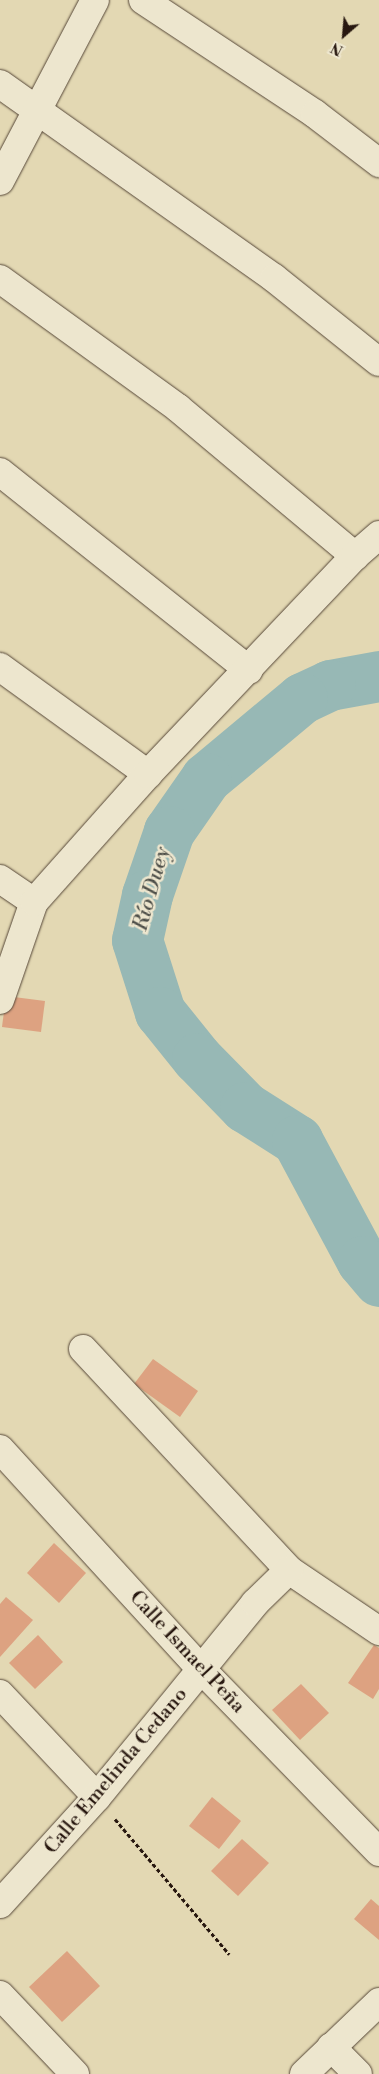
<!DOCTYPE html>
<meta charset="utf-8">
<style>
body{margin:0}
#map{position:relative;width:379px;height:2074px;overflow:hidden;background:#e3d8b3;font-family:"Libre Bodoni",serif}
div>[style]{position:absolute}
.river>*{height:51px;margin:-25.5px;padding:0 25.5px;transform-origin:25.5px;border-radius:25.5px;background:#97b8b5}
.building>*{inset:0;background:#dda281}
.path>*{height:3px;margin-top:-1.5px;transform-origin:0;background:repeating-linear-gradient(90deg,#27170f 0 4px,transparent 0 6.5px)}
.roads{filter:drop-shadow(0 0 1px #564738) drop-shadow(0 0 1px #564738)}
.minor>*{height:28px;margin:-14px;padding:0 14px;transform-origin:14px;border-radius:14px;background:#ede6ce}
span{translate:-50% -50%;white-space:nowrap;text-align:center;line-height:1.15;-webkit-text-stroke:5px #ede6ce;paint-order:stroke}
.street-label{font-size:20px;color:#27170f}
.water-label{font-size:21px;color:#4e4f49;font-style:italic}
.north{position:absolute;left:319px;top:10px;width:50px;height:50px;-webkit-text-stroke:4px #ede6ce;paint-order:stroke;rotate:207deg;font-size:14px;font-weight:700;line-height:20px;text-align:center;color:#27170f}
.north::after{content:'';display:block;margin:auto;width:18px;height:22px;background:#27170f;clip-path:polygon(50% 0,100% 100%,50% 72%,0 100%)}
</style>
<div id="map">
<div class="river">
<i style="left:379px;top:676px;width:50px;rotate:169.6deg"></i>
<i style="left:330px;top:685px;width:31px;rotate:155deg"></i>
<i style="left:302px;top:698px;width:125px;rotate:140.2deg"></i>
<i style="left:206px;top:778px;width:65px;rotate:124.9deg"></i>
<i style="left:169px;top:831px;width:68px;rotate:109deg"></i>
<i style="left:147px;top:895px;width:46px;rotate:102.5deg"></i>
<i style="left:137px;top:940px;width:76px;rotate:72.3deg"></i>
<i style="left:160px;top:1012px;width:59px;rotate:51.2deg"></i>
<i style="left:197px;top:1058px;width:69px;rotate:45.6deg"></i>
<i style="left:245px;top:1107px;width:62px;rotate:32.4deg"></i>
<i style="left:297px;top:1140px;width:137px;rotate:61.8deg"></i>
<i style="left:362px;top:1261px;width:26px;rotate:50deg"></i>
</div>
<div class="building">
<i style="clip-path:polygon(6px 996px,45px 1001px,41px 1032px,2px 1027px)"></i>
<i style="clip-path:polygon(153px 1359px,198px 1391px,180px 1417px,134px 1384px)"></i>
<i style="clip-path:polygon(54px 1543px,86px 1573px,59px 1603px,27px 1573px)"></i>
<i style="clip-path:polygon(6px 1597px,33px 1620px,0 1657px,0 1604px)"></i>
<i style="clip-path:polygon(38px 1635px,63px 1662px,35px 1689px,9px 1663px)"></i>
<i style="clip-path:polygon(374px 1645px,379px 1648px,379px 1689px,373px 1699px,348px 1683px)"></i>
<i style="clip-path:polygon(301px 1684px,329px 1713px,300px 1740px,272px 1710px)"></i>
<i style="clip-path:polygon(212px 1797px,241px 1821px,219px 1849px,189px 1826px)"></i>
<i style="clip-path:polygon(242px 1839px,269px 1863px,238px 1896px,211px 1871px)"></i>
<i style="clip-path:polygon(371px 1899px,379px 1906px,379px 1940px,354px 1919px)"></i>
<i style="clip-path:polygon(67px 1951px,100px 1986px,62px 2022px,29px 1987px)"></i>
</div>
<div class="path">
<i style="left:115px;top:1819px;width:177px;rotate:49.8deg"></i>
</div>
<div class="roads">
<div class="minor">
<i style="left:143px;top:0;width:206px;rotate:33.5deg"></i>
<i style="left:315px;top:114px;width:81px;rotate:37.4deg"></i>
<i style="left:0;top:84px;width:336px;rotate:35.3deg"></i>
<i style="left:274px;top:278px;width:134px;rotate:38.7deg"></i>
<i style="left:0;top:181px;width:204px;rotate:-62.3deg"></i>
<i style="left:0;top:279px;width:220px;rotate:35.9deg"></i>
<i style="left:178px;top:408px;width:231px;rotate:39.9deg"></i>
<i style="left:0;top:472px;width:318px;rotate:38.5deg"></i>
<i style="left:0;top:667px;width:183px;rotate:35.9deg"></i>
<i style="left:0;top:879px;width:41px;rotate:34.1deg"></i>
<i style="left:0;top:1000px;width:104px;rotate:-70.9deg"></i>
<i style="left:34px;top:902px;width:171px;rotate:-48.3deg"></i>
<i style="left:148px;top:774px;width:301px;rotate:-46.5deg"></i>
<i style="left:355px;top:556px;width:32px;rotate:-41deg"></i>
<i style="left:83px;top:1349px;width:302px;rotate:47deg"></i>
<i style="left:289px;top:1570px;width:109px;rotate:34.1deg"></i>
<i style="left:0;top:1449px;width:299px;rotate:47.6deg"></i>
<i style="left:202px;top:1670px;width:254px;rotate:45.8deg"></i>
<i style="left:0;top:1694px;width:141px;rotate:46.7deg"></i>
<i style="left:0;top:1904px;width:144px;rotate:-47.8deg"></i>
<i style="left:97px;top:1797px;width:250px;rotate:-50.8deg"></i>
<i style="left:255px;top:1603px;width:47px;rotate:-44.1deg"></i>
<i style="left:0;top:1995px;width:109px;rotate:46.5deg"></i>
<i style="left:331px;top:2047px;width:38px;rotate:45deg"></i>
<i style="left:304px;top:2074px;width:104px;rotate:-43.8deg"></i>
</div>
</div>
<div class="street-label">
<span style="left:187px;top:1652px;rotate:47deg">Calle Ismael Peña</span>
<span style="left:116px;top:1771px;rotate:-50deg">Calle Emelinda Cedano</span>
</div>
<div class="water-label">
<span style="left:152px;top:889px;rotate:-74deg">Río Duey</span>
</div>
<div class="north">N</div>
</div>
